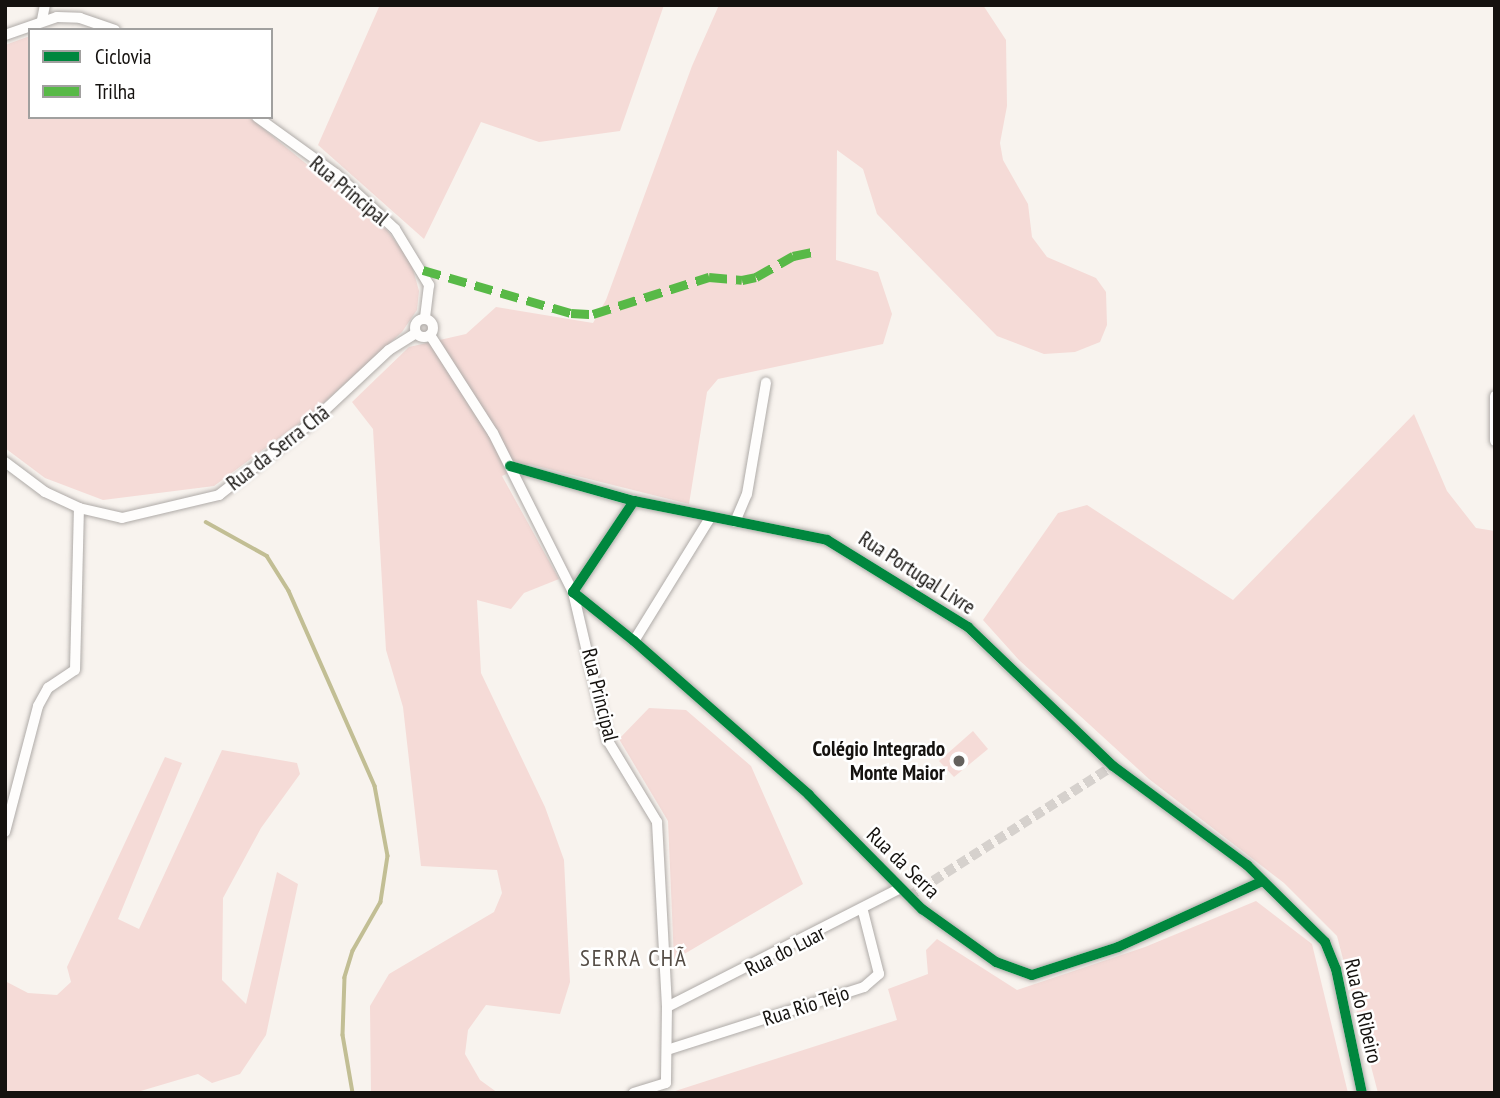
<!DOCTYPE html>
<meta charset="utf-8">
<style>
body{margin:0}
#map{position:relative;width:1500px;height:1098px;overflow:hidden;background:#f8f3ee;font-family:"PT Sans Narrow",sans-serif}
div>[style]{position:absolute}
.green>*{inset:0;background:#f5dbd7}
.stream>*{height:3.5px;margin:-1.75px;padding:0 1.75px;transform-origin:1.75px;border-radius:1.75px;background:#c2be94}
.minor-tunnel>*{height:10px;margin-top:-5px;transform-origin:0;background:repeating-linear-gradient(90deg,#d6d1cd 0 10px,transparent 0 15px)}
.roads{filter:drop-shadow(0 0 2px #afaba8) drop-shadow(0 0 2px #afaba8)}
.minor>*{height:10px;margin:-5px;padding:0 5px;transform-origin:5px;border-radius:5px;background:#fefdfc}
.minor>.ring{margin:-5px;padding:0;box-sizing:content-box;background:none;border:10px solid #fefdfc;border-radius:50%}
.quiet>*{height:9px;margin-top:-4.5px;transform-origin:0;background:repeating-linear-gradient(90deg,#58b947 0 18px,transparent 0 27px)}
.cycleway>*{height:10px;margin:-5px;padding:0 5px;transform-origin:5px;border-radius:5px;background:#00873e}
.dots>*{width:19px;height:19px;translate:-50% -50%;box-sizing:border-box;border:4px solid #fff;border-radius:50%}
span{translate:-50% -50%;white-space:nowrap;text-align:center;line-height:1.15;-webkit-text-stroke:5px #fff;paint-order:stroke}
.street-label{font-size:21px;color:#15120f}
.poi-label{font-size:21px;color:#15120f;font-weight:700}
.right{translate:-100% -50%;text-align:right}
.neighbourhood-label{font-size:23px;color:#554d46;letter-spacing:2px}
.frame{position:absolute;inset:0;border:7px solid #15120f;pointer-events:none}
.legend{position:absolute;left:28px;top:28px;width:245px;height:91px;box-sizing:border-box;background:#fff;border:2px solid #a1a09f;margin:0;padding:9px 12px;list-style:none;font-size:21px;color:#15120f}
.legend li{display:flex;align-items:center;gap:14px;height:35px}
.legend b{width:35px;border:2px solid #a1a09f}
</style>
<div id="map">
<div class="green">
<i style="clip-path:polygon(376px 5px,664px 5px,620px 131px,539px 142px,481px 122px,424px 239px,318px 145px,379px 7px)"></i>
<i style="clip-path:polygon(719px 5px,983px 5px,1006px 40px,1007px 106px,1000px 143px,1003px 160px,1028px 204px,1032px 237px,1047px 257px,1096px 278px,1106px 292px,1107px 325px,1100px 342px,1075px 352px,1044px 354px,997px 336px,877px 214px,863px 169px,837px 150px,836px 260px,878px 272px,892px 314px,883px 344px,718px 379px,707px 392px,689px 504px,529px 464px,502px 476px,559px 579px,524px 593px,511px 609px,477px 600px,481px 673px,545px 807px,564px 860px,570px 982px,560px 1014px,486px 1005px,468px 1030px,465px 1054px,480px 1080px,498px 1093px,371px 1093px,370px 1006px,389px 974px,494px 912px,502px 893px,497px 870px,421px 866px,403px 707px,386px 650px,373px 429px,352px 402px,409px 347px,466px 334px,496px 307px,593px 323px,606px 300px,692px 66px)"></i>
<i style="clip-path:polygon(30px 36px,30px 117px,249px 117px,387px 230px,411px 262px,419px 291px,417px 310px,402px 332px,309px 416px,214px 486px,103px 500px,45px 478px,5px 448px,5px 45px)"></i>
<i style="clip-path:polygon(1414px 414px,1447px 491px,1476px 528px,1495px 531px,1495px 1093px,1378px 1093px,1337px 936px,1284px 883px,1149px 779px,1019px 660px,983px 620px,1058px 513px,1087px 505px,1233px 600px)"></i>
<i style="clip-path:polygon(649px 708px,686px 710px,751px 766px,803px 884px,674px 960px,668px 821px,619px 739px)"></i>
<i style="clip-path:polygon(973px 731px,988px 749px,954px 777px,939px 761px)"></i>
<i style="clip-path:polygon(222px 750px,297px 763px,300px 774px,261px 828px,223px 898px,222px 980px,246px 1004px,277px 872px,298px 884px,266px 1035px,240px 1074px,212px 1083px,198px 1074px,134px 1093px,5px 1093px,5px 981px,28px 993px,57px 995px,71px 982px,67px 967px,165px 757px,182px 763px,118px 919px,139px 929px)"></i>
<i style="clip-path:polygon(1256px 901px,1312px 944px,1348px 1093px,669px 1093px,897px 1020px,888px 989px,928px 974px,926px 950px,937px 939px,1017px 990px,1145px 947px)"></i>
</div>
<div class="stream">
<i style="left:206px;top:522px;width:70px;rotate:29.1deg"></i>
<i style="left:267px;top:556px;width:41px;rotate:57.8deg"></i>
<i style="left:289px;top:591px;width:213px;rotate:66.2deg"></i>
<i style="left:375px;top:786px;width:71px;rotate:79.5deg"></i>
<i style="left:388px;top:856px;width:47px;rotate:98.7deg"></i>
<i style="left:381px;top:902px;width:56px;rotate:119.7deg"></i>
<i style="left:353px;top:951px;width:28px;rotate:107deg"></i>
<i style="left:345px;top:978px;width:57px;rotate:92deg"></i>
<i style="left:343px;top:1035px;width:59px;rotate:80.2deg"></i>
</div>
<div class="minor-tunnel">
<i style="left:908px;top:897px;width:243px;rotate:-32.6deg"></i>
</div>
<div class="roads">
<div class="minor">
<i style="left:42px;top:20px;width:15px;rotate:-79deg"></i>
<i style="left:5px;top:35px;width:55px;rotate:-19.1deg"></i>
<i style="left:57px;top:17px;width:23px;rotate:2deg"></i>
<i style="left:80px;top:18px;width:37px;rotate:19deg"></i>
<i style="left:257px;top:117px;width:97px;rotate:35.8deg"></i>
<i style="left:336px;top:174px;width:81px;rotate:43deg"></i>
<i style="left:395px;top:229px;width:66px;rotate:58.7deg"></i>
<i style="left:429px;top:285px;width:34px;rotate:97deg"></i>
<i class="ring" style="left:415px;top:319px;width:8px;height:8px"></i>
<i style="left:430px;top:335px;width:117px;rotate:57.3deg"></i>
<i style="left:493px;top:433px;width:178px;rotate:63.3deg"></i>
<i style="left:573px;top:592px;width:153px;rotate:76.8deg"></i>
<i style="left:608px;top:741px;width:95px;rotate:58.8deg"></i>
<i style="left:657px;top:822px;width:185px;rotate:86.9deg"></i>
<i style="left:667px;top:1007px;width:76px;rotate:90.8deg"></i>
<i style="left:666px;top:1083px;width:34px;rotate:163deg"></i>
<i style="left:1495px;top:396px;width:45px;rotate:90deg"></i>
<i style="left:5px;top:462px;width:50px;rotate:36.9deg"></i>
<i style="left:45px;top:492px;width:38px;rotate:25deg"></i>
<i style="left:79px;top:508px;width:44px;rotate:13.1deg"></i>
<i style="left:122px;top:518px;width:100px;rotate:-13.3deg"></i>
<i style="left:219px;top:495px;width:118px;rotate:-38.1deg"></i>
<i style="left:312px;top:422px;width:105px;rotate:-43.1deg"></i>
<i style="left:389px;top:350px;width:32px;rotate:-32deg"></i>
<i style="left:510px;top:466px;width:129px;rotate:15.8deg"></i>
<i style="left:634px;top:501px;width:197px;rotate:11.4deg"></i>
<i style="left:827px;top:540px;width:166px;rotate:31.7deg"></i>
<i style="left:968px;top:627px;width:201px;rotate:43.8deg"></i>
<i style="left:1113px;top:766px;width:167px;rotate:36.5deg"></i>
<i style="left:1247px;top:865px;width:110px;rotate:44.6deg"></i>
<i style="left:1325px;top:942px;width:29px;rotate:68deg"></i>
<i style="left:1336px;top:969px;width:127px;rotate:78.2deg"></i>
<i style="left:634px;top:501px;width:110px;rotate:123.8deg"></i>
<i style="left:573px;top:592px;width:78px;rotate:38.8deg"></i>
<i style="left:634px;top:641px;width:233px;rotate:41.3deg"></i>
<i style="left:809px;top:795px;width:161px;rotate:45.3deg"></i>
<i style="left:922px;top:909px;width:91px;rotate:35.6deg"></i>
<i style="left:996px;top:962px;width:38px;rotate:20deg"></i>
<i style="left:1032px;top:975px;width:90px;rotate:-18deg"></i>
<i style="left:1118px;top:947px;width:159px;rotate:-24.5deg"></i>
<i style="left:735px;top:522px;width:30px;rotate:-67deg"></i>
<i style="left:747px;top:494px;width:113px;rotate:-80.3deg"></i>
<i style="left:634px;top:641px;width:145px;rotate:-58.3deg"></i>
<i style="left:5px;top:832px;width:130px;rotate:-75.3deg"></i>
<i style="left:38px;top:706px;width:21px;rotate:-61deg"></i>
<i style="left:48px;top:688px;width:32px;rotate:-34deg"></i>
<i style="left:75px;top:670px;width:162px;rotate:-88.6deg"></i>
<i style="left:667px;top:1007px;width:260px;rotate:-27deg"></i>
<i style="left:667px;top:1050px;width:207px;rotate:-17.7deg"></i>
<i style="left:864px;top:987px;width:20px;rotate:-41deg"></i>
<i style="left:879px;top:974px;width:65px;rotate:-104.3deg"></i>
</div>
</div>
<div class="quiet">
<i style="left:423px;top:270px;width:154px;rotate:16.2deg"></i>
<i style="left:571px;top:313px;width:22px;rotate:3deg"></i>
<i style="left:593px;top:314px;width:122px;rotate:-17.7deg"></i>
<i style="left:709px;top:277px;width:33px;rotate:5deg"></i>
<i style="left:742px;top:280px;width:14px;rotate:-12deg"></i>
<i style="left:756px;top:277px;width:43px;rotate:-29.6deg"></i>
<i style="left:793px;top:256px;width:25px;rotate:-12deg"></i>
</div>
<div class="cycleway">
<i style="left:510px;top:466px;width:129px;rotate:15.8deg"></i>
<i style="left:634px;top:501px;width:197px;rotate:11.4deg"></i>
<i style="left:827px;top:540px;width:166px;rotate:31.7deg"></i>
<i style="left:968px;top:627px;width:201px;rotate:43.8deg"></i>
<i style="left:1113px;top:766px;width:167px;rotate:36.5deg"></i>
<i style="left:1247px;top:865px;width:110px;rotate:44.6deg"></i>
<i style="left:1325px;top:942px;width:29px;rotate:68deg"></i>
<i style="left:1336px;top:969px;width:127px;rotate:78.2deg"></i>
<i style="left:634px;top:501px;width:110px;rotate:123.8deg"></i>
<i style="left:573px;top:592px;width:78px;rotate:38.8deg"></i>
<i style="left:634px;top:641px;width:233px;rotate:41.3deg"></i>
<i style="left:809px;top:795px;width:161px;rotate:45.3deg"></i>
<i style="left:922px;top:909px;width:91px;rotate:35.6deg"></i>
<i style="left:996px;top:962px;width:38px;rotate:20deg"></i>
<i style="left:1032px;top:975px;width:90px;rotate:-18deg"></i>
<i style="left:1118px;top:947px;width:159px;rotate:-24.5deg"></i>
</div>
<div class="dots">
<i style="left:959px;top:761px;background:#64615d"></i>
</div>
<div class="street-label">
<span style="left:349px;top:191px;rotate:40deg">Rua Principal</span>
<span style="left:278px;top:448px;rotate:-38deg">Rua da Serra Chã</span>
<span style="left:917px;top:573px;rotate:33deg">Rua Portugal Livre</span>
<span style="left:600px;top:695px;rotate:76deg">Rua Principal</span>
<span style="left:903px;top:863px;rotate:44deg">Rua da Serra</span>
<span style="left:785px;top:951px;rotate:-27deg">Rua do Luar</span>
<span style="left:806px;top:1006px;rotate:-18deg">Rua Rio Tejo</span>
<span style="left:1363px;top:1011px;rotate:77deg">Rua do Ribeiro</span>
</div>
<div class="poi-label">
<span class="right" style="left:945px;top:761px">Colégio Integrado<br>Monte Maior</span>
</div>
<div class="neighbourhood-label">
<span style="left:634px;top:958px">SERRA CHÃ</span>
</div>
<div class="frame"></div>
<ul class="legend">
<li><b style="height:9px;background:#00873e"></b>Ciclovia</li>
<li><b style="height:9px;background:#58b947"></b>Trilha</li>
</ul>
</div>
